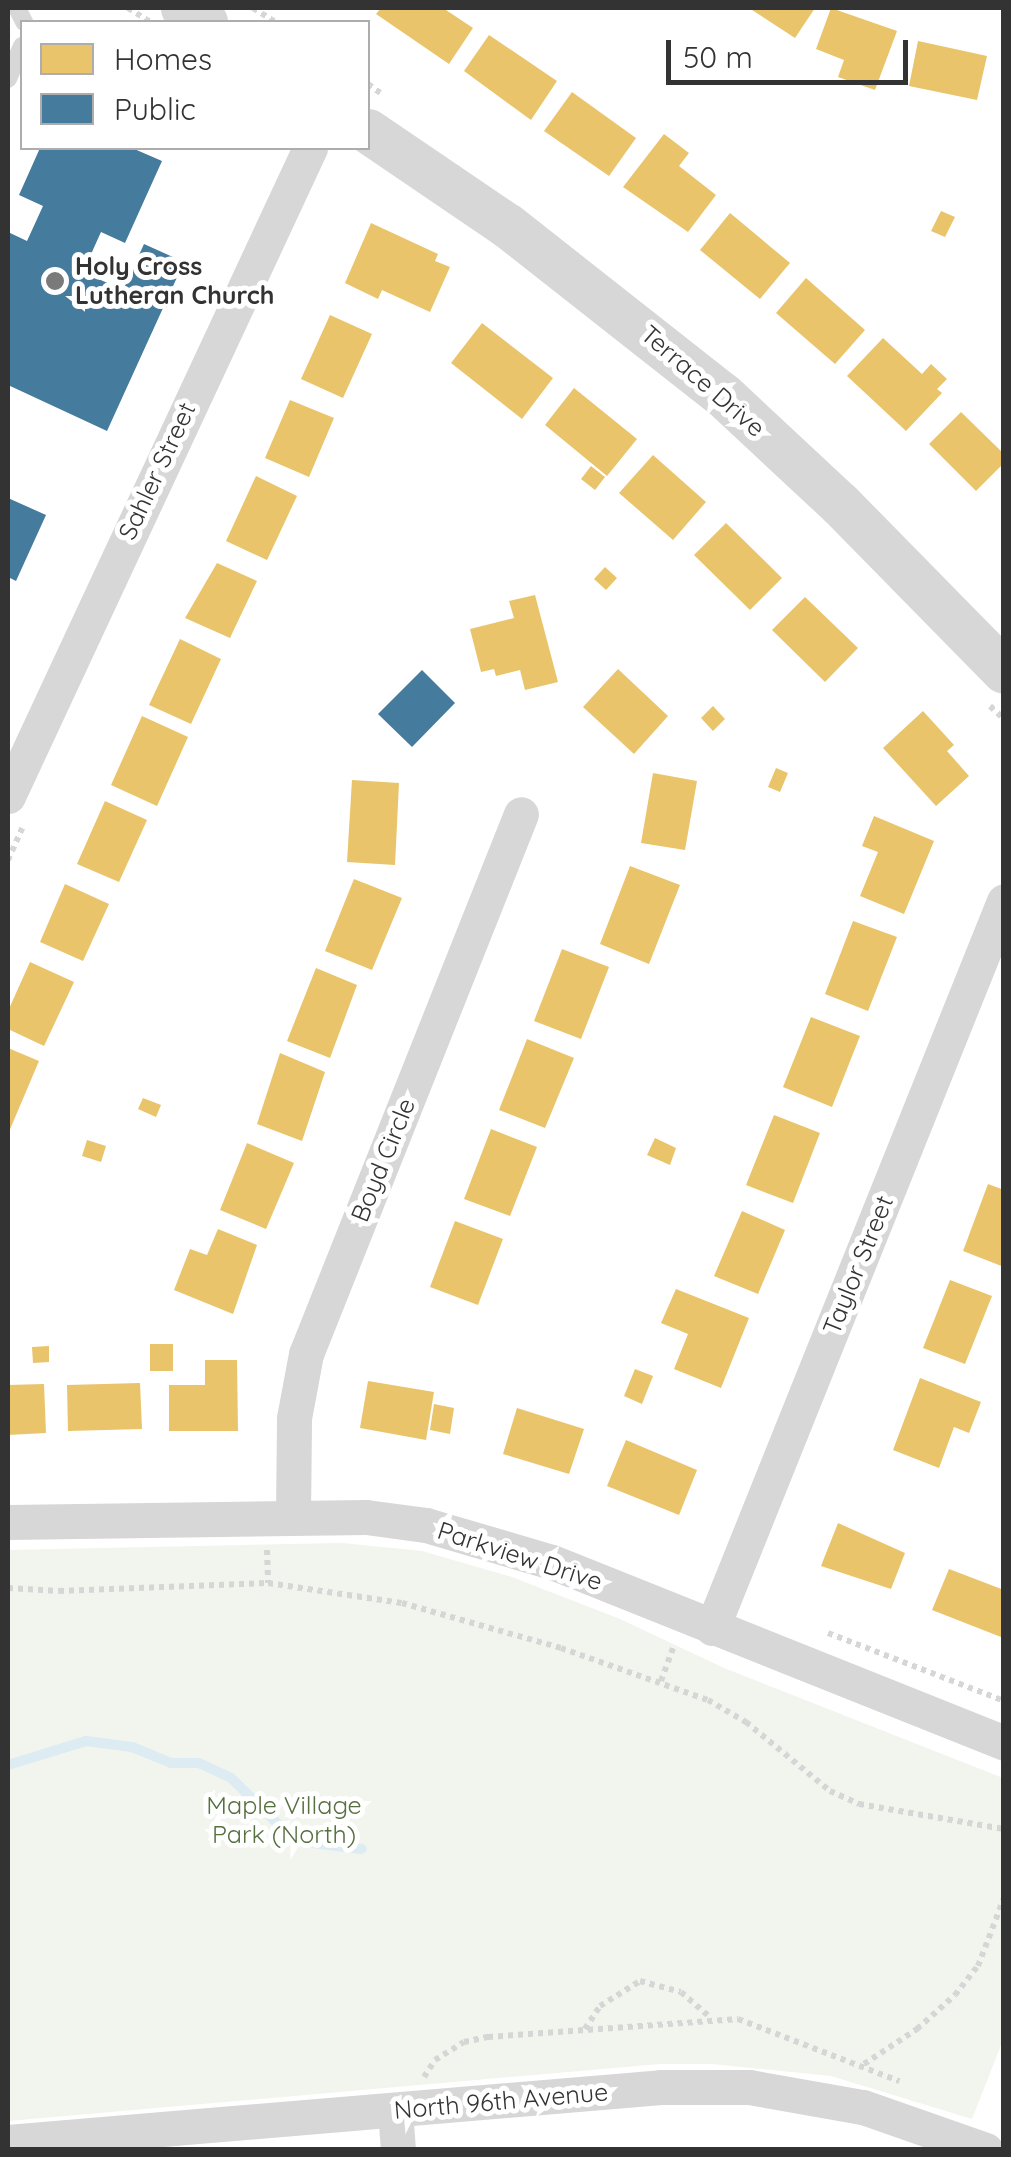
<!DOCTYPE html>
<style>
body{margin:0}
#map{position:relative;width:1011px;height:2157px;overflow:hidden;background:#fff;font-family:Quicksand,sans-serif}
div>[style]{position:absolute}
.green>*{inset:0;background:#f1f5ed}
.homes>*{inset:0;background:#e9c46a}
.public>*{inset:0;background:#457b9d}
.stream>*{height:10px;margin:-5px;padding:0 5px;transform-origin:5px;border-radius:5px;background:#ddebf3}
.path>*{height:6px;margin-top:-3px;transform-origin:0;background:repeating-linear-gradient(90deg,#d6d6d6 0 5px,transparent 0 10px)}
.service>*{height:18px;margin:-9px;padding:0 9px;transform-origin:9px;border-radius:9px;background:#d7d7d7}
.minor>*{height:35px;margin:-17.5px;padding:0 17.5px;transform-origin:17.5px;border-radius:17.5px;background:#d7d7d7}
.tertiary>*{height:45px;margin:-22.5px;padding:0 22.5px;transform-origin:22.5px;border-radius:22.5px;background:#d7d7d7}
.dots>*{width:28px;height:28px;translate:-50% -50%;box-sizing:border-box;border:5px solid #fff;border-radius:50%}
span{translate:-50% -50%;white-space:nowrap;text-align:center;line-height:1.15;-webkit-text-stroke:10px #fff;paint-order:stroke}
.poi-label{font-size:25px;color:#333;font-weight:700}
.left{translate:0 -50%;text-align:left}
.street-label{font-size:25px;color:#333}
.park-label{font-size:25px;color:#56703f}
.frame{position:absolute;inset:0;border:10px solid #333;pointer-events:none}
.legend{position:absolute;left:20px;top:20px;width:350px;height:130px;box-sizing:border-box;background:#fff;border:2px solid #adadad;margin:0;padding:12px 18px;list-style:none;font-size:30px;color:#333}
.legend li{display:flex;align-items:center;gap:20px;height:50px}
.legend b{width:50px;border:2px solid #adadad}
.scale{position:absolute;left:666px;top:40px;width:242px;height:45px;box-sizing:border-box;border:5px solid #333;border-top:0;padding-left:12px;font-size:30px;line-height:35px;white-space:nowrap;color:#333;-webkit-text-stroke:8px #fff;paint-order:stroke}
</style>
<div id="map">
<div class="green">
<i style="clip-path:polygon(342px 1543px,422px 1551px,512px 1577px,620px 1619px,724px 1668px,1003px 1778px,1003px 2040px,972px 2119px,831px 2076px,712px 2064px,660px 2064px,8px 2121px,8px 1550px)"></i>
</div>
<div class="homes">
<i style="clip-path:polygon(381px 8px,443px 8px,473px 28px,449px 64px,376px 14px)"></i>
<i style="clip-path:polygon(749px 8px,815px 8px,795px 38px)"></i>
<i style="clip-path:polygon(831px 8px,897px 31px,875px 90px,838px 77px,844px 60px,816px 49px)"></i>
<i style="clip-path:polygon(489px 35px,557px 81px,531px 120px,464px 71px)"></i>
<i style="clip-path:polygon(918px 41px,987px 56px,977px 100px,909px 86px)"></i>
<i style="clip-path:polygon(572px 92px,636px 138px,609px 176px,544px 131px)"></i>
<i style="clip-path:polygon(664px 134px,689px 153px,679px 166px,716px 195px,688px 232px,623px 187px)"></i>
<i style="clip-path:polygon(941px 211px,955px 217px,945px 237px,931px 231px)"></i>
<i style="clip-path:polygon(730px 213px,790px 263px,760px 299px,700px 250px)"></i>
<i style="clip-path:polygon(371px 223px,438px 254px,435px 261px,450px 267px,430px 312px,382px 290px,378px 299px,345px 283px)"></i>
<i style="clip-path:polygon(806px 278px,865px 330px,835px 364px,776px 313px)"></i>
<i style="clip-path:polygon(330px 315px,372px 334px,343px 398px,301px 379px)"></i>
<i style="clip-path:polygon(482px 323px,553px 378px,522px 419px,451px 363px)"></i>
<i style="clip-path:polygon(883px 338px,922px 374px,931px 364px,947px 379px,937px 389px,942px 393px,906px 431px,847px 376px)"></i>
<i style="clip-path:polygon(574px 388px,637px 439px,607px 476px,545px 425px)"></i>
<i style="clip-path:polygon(290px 400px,334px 418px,309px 477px,265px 458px)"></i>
<i style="clip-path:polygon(961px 412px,1004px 454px,1004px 463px,976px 491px,929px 444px)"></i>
<i style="clip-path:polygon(653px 455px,706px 502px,673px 540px,619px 493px)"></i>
<i style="clip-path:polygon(591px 466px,605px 477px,595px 490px,581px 479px)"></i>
<i style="clip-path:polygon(256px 476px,297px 496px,267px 560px,226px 541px)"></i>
<i style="clip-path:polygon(726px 523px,782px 578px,750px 610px,694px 555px)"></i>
<i style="clip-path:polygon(217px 563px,257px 581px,230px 638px,185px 618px)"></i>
<i style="clip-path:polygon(605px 567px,617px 578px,606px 590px,594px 579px)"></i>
<i style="clip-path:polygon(535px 595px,558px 682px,525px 690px,520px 670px,496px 676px,494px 669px,481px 672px,470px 629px,514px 618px,509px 601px)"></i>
<i style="clip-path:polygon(805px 597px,858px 648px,825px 682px,772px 630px)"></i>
<i style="clip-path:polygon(180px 639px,221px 659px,191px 724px,149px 705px)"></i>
<i style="clip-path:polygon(618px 669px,668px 716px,634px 754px,583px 707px)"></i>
<i style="clip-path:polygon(713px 706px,725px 719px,713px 731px,701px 718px)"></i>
<i style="clip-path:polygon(923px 711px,954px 745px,947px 751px,969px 776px,936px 806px,883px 748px)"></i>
<i style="clip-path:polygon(142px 716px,188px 737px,157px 806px,111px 785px)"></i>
<i style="clip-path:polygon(776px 768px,788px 773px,780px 792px,768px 787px)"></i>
<i style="clip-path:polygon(653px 773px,697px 781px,685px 850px,641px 843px)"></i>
<i style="clip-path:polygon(352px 780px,399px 783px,395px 865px,347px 862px)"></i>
<i style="clip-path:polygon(105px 801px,147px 820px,119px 882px,77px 864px)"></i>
<i style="clip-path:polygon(874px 816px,934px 841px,904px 914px,860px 896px,878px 852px,862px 846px)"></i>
<i style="clip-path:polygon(630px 866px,680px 885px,649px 964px,600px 944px)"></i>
<i style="clip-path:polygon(354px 879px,402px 898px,372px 970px,325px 951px)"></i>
<i style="clip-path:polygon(65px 884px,109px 904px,83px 961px,40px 942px)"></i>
<i style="clip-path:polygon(853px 921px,897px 937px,868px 1011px,825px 994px)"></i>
<i style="clip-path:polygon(562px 949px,609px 967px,581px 1039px,534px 1021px)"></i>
<i style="clip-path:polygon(30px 962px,74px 982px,44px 1046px,8px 1029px,8px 1011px)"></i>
<i style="clip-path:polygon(316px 968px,357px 985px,330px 1058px,287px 1041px)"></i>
<i style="clip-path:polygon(811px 1017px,860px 1036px,832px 1107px,783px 1087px)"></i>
<i style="clip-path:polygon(527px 1039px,574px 1058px,545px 1128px,499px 1110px)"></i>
<i style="clip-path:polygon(8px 1048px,39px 1061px,8px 1134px)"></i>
<i style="clip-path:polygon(280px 1053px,325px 1072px,302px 1141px,257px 1124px)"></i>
<i style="clip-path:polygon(143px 1098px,161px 1105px,156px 1117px,138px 1109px)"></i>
<i style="clip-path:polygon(774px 1115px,820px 1133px,793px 1203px,746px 1185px)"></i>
<i style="clip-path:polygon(491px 1129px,537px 1147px,510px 1216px,464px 1199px)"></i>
<i style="clip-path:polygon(655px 1138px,676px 1148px,670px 1165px,647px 1155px)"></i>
<i style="clip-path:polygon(87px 1140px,106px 1146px,101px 1162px,82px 1156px)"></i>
<i style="clip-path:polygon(247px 1143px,294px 1163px,266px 1229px,220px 1210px)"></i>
<i style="clip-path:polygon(988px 1184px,1004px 1190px,1004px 1267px,963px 1251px)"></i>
<i style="clip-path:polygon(742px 1211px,785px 1230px,758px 1294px,714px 1276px)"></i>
<i style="clip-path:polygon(455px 1221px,503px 1239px,478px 1305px,430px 1287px)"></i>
<i style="clip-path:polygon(218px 1229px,257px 1245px,233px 1314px,174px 1290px,190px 1249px,207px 1255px)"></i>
<i style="clip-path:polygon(950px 1280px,992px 1296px,965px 1364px,923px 1348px)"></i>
<i style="clip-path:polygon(676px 1289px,749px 1318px,721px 1388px,674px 1369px,688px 1334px,661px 1323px)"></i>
<i style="clip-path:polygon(150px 1344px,173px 1344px,173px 1371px,150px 1371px)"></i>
<i style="clip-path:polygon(49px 1346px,49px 1362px,33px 1363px,32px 1347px)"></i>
<i style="clip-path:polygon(205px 1360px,237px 1360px,238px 1431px,169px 1431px,169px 1385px,205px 1385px)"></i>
<i style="clip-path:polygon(635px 1369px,653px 1376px,642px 1404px,624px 1396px)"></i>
<i style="clip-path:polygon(920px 1378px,981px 1402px,969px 1433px,954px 1427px,939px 1468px,893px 1450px)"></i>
<i style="clip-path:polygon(368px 1381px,434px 1392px,426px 1440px,360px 1428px)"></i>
<i style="clip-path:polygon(140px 1383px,142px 1429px,68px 1431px,67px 1385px)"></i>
<i style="clip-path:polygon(44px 1384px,46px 1433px,8px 1435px,8px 1385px)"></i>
<i style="clip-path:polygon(434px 1404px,454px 1408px,450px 1434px,430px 1430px)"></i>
<i style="clip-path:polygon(517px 1408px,584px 1429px,569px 1474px,503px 1454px)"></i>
<i style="clip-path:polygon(626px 1440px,697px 1470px,679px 1515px,607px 1486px)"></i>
<i style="clip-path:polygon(838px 1523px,905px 1553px,891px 1589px,821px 1566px)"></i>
<i style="clip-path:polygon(949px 1569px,1004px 1590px,1001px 1637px,932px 1610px)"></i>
</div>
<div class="public">
<i style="clip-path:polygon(40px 148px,132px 148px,162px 161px,125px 243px,101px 232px,83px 272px,123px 290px,144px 244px,184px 262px,107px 431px,8px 385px,8px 232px,27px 241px,43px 206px,19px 195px)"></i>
<i style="clip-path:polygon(8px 498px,46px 515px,16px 581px,8px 577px)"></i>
<i style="clip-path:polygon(422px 670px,455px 703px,412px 747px,378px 714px)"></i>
</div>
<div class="stream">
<i style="left:8px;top:1765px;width:82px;rotate:-17.1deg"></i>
<i style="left:86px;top:1741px;width:46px;rotate:7.4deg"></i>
<i style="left:132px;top:1747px;width:42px;rotate:22.3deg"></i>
<i style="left:171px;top:1763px;width:28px"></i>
<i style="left:199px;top:1763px;width:35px;rotate:25deg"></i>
<i style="left:231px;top:1778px;width:73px;rotate:44.4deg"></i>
<i style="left:283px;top:1829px;width:32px;rotate:26deg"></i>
<i style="left:312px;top:1843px;width:50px;rotate:6.8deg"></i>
</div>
<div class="path">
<i style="left:128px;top:8px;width:26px;rotate:32deg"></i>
<i style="left:253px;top:8px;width:26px;rotate:32deg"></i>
<i style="left:368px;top:84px;width:19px;rotate:36deg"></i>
<i style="left:990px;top:706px;width:19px;rotate:43deg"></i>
<i style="left:8px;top:860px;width:39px;rotate:-66deg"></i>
<i style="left:267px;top:1550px;width:33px;rotate:88deg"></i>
<i style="left:8px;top:1588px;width:51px;rotate:3.4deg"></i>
<i style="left:59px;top:1591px;width:209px;rotate:-2.2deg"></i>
<i style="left:268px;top:1583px;width:135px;rotate:8.5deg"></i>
<i style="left:402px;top:1603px;width:165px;rotate:15.8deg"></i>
<i style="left:561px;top:1648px;width:156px;rotate:19.5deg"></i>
<i style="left:708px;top:1700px;width:44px;rotate:30.1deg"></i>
<i style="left:746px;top:1722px;width:109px;rotate:39.4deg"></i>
<i style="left:830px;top:1791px;width:32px;rotate:24deg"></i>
<i style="left:859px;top:1804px;width:147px;rotate:9.8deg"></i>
<i style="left:828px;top:1633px;width:189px;rotate:21.1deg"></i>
<i style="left:661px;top:1681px;width:38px;rotate:-70deg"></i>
<i style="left:585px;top:2029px;width:27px;rotate:-57deg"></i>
<i style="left:600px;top:2006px;width:47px;rotate:-32deg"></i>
<i style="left:640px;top:1981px;width:42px;rotate:15deg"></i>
<i style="left:681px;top:1992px;width:40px;rotate:41deg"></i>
<i style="left:864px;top:2064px;width:64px;rotate:-33.4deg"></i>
<i style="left:917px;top:2029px;width:51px;rotate:-41.8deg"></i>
<i style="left:955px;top:1995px;width:37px;rotate:-52deg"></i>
<i style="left:978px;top:1966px;width:73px;rotate:-69.1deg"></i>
<i style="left:424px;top:2077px;width:20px;rotate:-57deg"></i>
<i style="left:435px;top:2060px;width:34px;rotate:-32deg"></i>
<i style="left:464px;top:2042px;width:25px;rotate:-12deg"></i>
<i style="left:488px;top:2037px;width:251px;rotate:-4.1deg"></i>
<i style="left:738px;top:2019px;width:173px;rotate:21.1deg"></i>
</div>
<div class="service">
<i style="left:17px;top:8px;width:16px;rotate:63deg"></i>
<i style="left:8px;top:79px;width:36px;rotate:-67deg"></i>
</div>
<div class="minor">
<i style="left:8px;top:796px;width:715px;rotate:-65.01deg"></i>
<i style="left:293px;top:1517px;width:99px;rotate:-89.4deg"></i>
<i style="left:294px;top:1418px;width:65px;rotate:-79.4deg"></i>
<i style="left:306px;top:1354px;width:581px;rotate:-68.29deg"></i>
<i style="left:8px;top:1522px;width:358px;rotate:-0.8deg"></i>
<i style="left:366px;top:1517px;width:61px;rotate:7.6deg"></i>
<i style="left:426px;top:1525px;width:131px;rotate:16.4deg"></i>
<i style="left:552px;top:1562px;width:487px;rotate:21.8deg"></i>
<i style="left:712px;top:1628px;width:783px;rotate:-68.12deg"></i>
<i style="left:395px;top:2110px;width:40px;rotate:85.7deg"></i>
<i style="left:8px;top:2142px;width:655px;rotate:-4.81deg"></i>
<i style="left:661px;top:2087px;width:88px"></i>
<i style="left:749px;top:2087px;width:116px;rotate:10deg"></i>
<i style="left:863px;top:2107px;width:130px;rotate:19.3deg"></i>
</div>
<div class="tertiary">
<i style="left:183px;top:8px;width:26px;rotate:32deg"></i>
<i style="left:368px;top:131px;width:169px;rotate:34.2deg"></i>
<i style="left:508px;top:226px;width:273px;rotate:38.2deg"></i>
<i style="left:723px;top:395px;width:160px;rotate:43deg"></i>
<i style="left:840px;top:504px;width:234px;rotate:45.5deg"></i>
</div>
<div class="dots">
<i style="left:55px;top:281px;background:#7a7a7a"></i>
</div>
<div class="poi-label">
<span class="left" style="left:75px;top:281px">Holy Cross<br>Lutheran Church</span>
</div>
<div class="street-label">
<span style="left:703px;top:381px;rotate:41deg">Terrace Drive</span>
<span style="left:157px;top:471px;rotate:-65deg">Sahler Street</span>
<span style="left:383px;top:1160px;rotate:-68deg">Boyd Circle</span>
<span style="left:858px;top:1265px;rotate:-68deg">Taylor Street</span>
<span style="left:520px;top:1556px;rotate:18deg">Parkview Drive</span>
<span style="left:501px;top:2101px;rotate:-5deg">North 96th Avenue</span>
</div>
<div class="park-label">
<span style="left:284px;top:1820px">Maple Village<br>Park (North)</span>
</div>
<div class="frame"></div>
<ul class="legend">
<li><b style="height:28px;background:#e9c46a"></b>Homes</li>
<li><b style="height:28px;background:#457b9d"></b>Public</li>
</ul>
<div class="scale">50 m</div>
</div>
